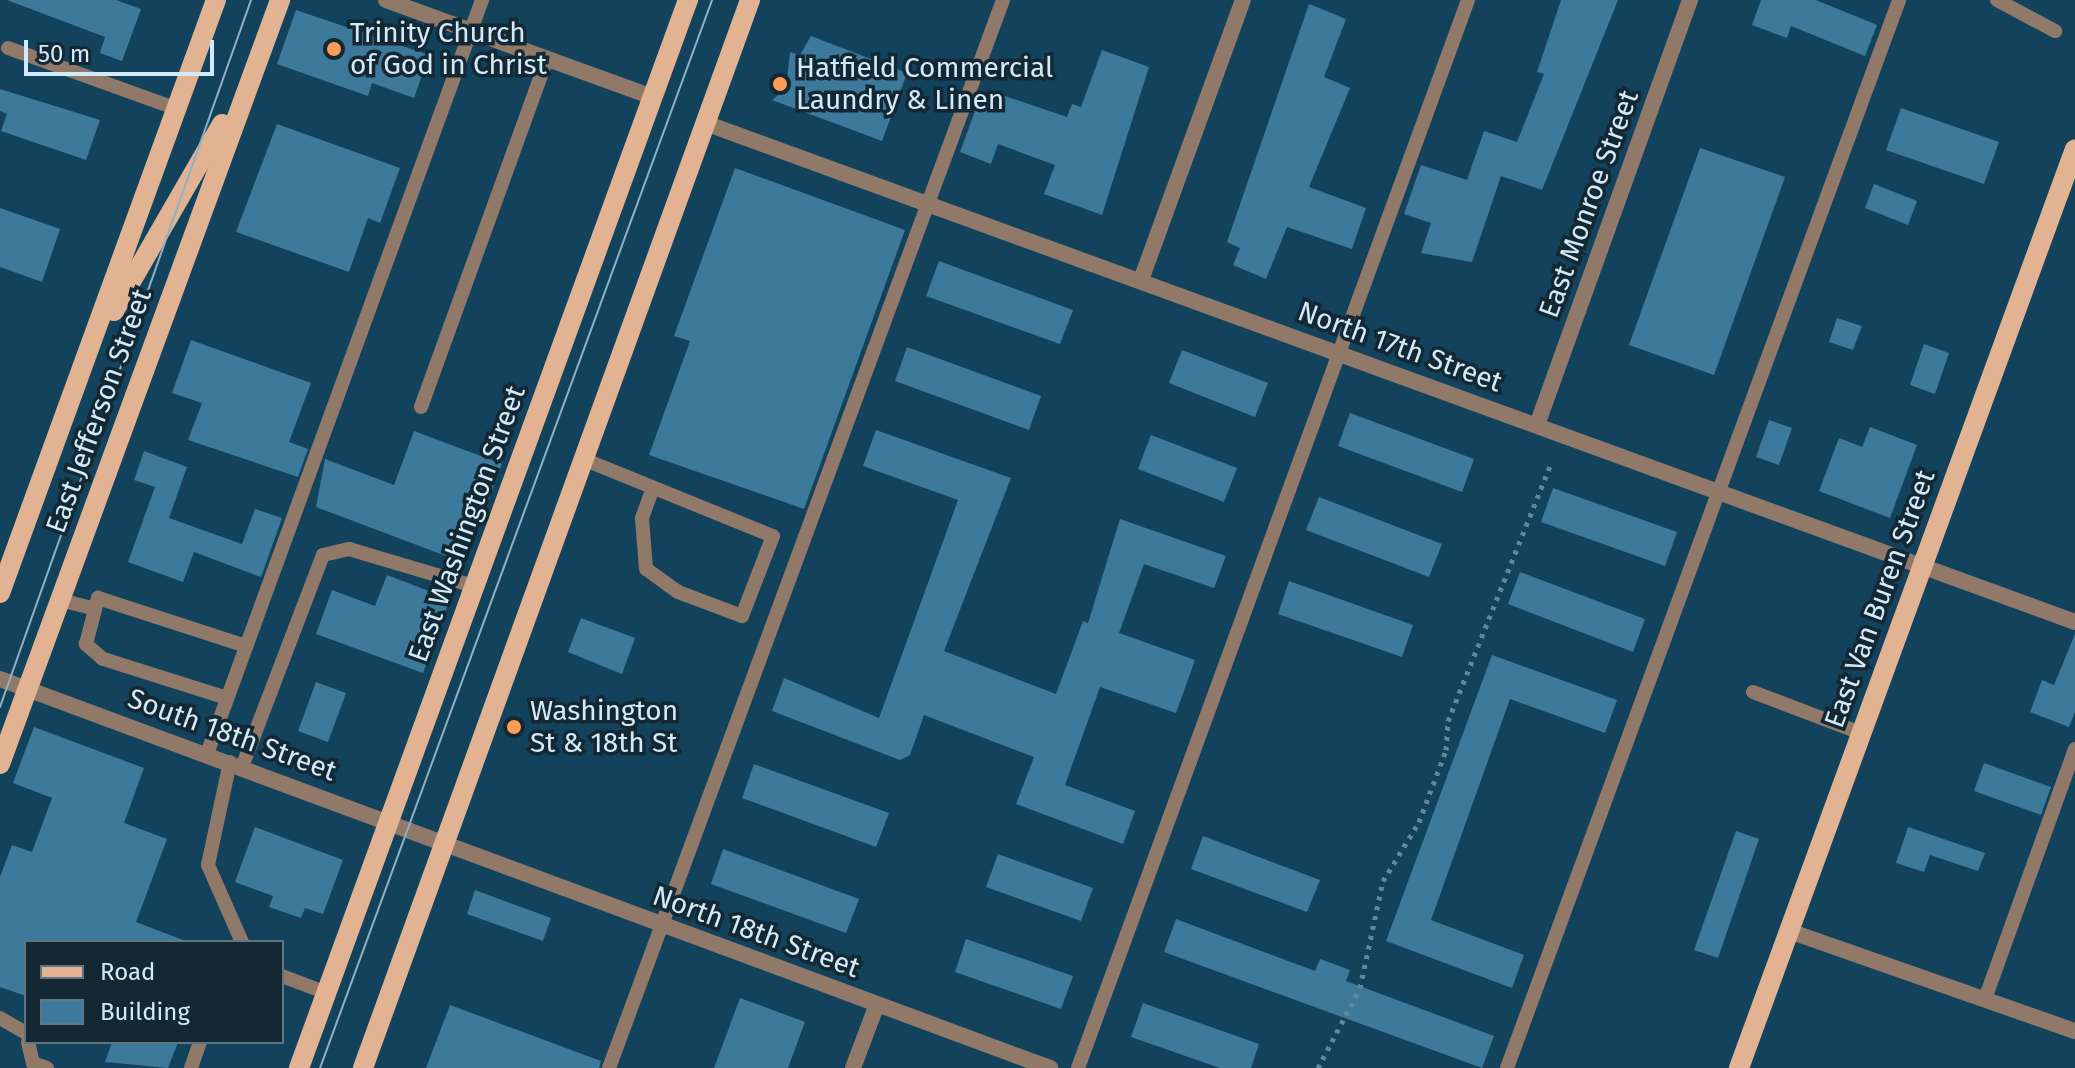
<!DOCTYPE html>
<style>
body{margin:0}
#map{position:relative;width:2075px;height:1068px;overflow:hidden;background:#13435c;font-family:"Fira Sans",sans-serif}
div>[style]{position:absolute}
.building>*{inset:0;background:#3d799b}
.path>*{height:5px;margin-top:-2.5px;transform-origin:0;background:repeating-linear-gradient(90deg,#61879d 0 4px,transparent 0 10px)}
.lane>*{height:14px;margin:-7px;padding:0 7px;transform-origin:7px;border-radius:7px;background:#91796a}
.street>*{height:16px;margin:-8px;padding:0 8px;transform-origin:8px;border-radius:8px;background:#91796a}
.primary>*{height:20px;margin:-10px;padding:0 10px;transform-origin:10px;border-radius:10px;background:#e2b393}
.tram>*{height:2px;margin:-1px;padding:0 1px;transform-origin:1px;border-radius:1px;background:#90b1c4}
.dots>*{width:22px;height:22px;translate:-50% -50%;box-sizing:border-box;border:4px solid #142833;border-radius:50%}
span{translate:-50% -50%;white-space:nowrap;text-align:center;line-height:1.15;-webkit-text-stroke:7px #142833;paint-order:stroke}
.poi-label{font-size:28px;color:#d2eafa}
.left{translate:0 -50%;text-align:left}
.street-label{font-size:28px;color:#d2eafa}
.legend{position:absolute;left:24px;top:940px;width:260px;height:104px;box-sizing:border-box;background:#142833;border:2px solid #607683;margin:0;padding:10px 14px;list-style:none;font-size:24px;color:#d2eafa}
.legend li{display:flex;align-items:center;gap:16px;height:40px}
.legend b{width:40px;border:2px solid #607683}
.scale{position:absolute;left:24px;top:40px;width:190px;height:36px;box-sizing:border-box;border:4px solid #d2eafa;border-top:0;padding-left:10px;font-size:24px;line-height:28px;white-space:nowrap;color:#d2eafa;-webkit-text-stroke:6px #142833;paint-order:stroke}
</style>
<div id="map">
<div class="building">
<i style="clip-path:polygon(7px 0,116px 0,141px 9px,122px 61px,100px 53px,105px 37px)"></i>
<i style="clip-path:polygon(1561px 0,1618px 0,1542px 190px,1501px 176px,1472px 262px,1421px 253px,1431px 223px,1404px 214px,1421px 165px,1467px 180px,1484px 131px,1517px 142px,1544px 74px,1537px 72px)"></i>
<i style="clip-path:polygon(1761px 0,1816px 0,1877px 25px,1865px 56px,1791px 26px,1787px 38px,1752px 25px)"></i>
<i style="clip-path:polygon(1309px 4px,1346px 19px,1324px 77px,1350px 88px,1309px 187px,1366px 208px,1352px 249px,1287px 227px,1266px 279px,1233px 265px,1240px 248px,1227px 242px)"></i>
<i style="clip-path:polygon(296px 10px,429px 55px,414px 98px,372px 83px,368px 96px,277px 64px)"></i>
<i style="clip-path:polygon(811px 36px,907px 73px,882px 141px,772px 100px,786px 89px,790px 52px,800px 55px)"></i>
<i style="clip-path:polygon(1102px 50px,1149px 67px,1102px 215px,1044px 194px,1055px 165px,998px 144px,991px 164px,960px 152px,978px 103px,997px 110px,1002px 95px,1067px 117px,1072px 104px,1081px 107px)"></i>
<i style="clip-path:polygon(0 89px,100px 120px,86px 160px,1px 131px,7px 114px,0 111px)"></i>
<i style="clip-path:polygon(1901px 108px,1999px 142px,1984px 184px,1886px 150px)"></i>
<i style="clip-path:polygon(277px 124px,400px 168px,380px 223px,368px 218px,349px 272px,236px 232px)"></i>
<i style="clip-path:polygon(1700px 148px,1785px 177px,1714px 375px,1629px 345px)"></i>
<i style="clip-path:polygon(735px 168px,905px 230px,804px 509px,649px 455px,690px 341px,674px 336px)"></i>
<i style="clip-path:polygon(1874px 184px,1917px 201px,1908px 225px,1865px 208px)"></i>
<i style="clip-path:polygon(0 208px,60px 229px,42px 282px,0 267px)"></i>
<i style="clip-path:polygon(939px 261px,1073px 310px,1060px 344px,926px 296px)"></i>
<i style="clip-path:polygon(1837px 318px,1862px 326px,1853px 350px,1829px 342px)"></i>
<i style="clip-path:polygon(191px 340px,311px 383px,289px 442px,308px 449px,298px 477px,188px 440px,202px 403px,172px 393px)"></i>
<i style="clip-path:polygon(1924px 344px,1949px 353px,1935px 394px,1910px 385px)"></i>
<i style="clip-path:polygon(907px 347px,1041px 396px,1029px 430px,895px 381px)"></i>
<i style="clip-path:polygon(1182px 350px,1268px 383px,1255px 417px,1169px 383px)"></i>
<i style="clip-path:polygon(1350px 413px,1474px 459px,1462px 492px,1338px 446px)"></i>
<i style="clip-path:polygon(1769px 420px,1792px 428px,1779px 465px,1756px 457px)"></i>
<i style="clip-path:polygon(1870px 427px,1917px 445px,1890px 518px,1819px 491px,1839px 438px,1862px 447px)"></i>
<i style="clip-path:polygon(876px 430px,1011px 478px,944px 651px,1056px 694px,1083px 621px,1088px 623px,1120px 519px,1226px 556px,1214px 588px,1144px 564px,1119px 633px,1195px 660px,1176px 713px,1100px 687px,1065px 785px,1135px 811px,1123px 844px,1016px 804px,1034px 757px,924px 715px,910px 755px,900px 760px,772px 711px,784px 678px,879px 718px,958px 500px,863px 466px)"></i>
<i style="clip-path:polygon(414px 431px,502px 464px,488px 502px,476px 498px,454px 559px,316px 507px,325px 459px,394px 485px)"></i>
<i style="clip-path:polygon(1151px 435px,1237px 468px,1224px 502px,1138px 469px)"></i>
<i style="clip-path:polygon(144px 451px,187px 467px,169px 518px,242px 544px,255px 509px,282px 518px,261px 577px,194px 552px,183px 582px,128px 562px,155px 487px,134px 480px)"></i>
<i style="clip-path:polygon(1553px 488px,1677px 532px,1665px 566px,1541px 522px)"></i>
<i style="clip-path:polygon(1319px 497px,1442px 544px,1429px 577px,1306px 530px)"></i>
<i style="clip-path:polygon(1520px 572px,1645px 619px,1633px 652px,1508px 604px)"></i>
<i style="clip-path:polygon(387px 575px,450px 599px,423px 673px,316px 634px,332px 590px,375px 606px)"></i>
<i style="clip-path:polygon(1289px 581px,1413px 625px,1402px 657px,1278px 614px)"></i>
<i style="clip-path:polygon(581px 618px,635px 638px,622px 674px,568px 652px)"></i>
<i style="clip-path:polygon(2075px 634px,2075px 712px,2069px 727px,2030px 712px,2042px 680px,2054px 685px)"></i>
<i style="clip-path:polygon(1492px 655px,1617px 700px,1605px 733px,1510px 699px,1431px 920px,1524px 955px,1512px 988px,1386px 941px)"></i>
<i style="clip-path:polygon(316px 682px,346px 693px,328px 742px,298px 731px)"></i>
<i style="clip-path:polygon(34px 727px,144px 768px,124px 823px,167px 839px,136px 922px,183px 940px,26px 942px,26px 996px,0 987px,0 877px,12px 845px,32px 852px,52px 798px,13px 783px)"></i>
<i style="clip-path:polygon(1984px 763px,2051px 787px,2041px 815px,1974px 791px)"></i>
<i style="clip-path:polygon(754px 764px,889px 813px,876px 847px,742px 798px)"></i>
<i style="clip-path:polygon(255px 827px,343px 860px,323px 914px,305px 908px,301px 918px,269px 907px,273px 896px,235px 882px)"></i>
<i style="clip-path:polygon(1908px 827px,1985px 853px,1978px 871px,1930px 855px,1924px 872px,1896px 863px)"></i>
<i style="clip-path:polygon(1736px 831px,1759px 839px,1718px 958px,1694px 950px)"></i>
<i style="clip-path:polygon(1203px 836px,1320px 880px,1307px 912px,1191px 869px)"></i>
<i style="clip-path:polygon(723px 849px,859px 899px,846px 933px,711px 884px)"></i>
<i style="clip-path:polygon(998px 854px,1093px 888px,1081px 921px,986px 887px)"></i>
<i style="clip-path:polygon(475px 890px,551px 918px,543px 941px,467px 914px)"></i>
<i style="clip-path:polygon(1176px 919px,1315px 971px,1320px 959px,1350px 970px,1346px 981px,1494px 1036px,1482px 1068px,1164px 952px)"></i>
<i style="clip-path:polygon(966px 939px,1073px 976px,1061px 1009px,955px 972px)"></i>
<i style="clip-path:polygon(740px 998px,805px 1022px,788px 1068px,714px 1068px)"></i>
<i style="clip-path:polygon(1143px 1003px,1259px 1044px,1251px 1068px,1220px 1068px,1131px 1037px)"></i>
<i style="clip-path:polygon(450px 1005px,601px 1061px,599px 1068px,426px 1068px)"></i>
<i style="clip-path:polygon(112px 1042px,178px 1042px,168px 1068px,105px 1062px)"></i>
</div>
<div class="path">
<i style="left:1318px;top:1068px;width:90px;rotate:-62.3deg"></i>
<i style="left:1360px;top:988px;width:109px;rotate:-77.9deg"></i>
<i style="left:1383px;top:881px;width:69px;rotate:-58.6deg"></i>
<i style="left:1419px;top:822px;width:77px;rotate:-69.4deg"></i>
<i style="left:1446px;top:750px;width:29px;rotate:-86deg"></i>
<i style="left:1448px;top:721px;width:277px;rotate:-68.2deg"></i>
</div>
<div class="lane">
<i style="left:1997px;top:0;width:66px;rotate:28.1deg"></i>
<i style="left:8px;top:48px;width:180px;rotate:19.8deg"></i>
<i style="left:421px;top:407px;width:371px;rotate:-70.1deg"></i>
<i style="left:583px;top:459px;width:205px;rotate:22.1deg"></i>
<i style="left:773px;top:536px;width:86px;rotate:111.2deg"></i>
<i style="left:742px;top:616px;width:68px;rotate:-159.4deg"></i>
<i style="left:678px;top:592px;width:39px;rotate:-144deg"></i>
<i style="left:646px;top:569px;width:51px;rotate:-94.5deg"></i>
<i style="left:642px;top:518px;width:32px;rotate:-70deg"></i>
<i style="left:60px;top:600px;width:36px;rotate:14deg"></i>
<i style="left:1753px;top:692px;width:116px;rotate:20.8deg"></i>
<i style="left:227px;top:698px;width:130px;rotate:-162.5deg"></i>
<i style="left:103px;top:659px;width:23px;rotate:-139deg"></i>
<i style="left:86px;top:644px;width:48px;rotate:-75.4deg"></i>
<i style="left:98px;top:598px;width:156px;rotate:18deg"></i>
<i style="left:207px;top:754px;width:803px;rotate:-69.96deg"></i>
<i style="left:230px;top:762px;width:105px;rotate:102.1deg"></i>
<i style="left:208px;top:865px;width:84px;rotate:66.2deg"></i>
<i style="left:242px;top:767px;width:227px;rotate:-69.1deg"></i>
<i style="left:323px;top:555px;width:27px;rotate:-13deg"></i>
<i style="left:349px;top:549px;width:130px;rotate:16.5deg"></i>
<i style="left:282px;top:976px;width:48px;rotate:20.7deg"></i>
<i style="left:1985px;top:999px;width:266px;rotate:-70.2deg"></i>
<i style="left:0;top:1018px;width:30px;rotate:30deg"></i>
<i style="left:28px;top:1042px;width:22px;rotate:77deg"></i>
<i style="left:33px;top:1063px;width:15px;rotate:20deg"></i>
<i style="left:191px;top:1068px;width:28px;rotate:-71deg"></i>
<i style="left:609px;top:1068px;width:1138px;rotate:-69.75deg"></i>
<i style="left:1078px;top:1068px;width:1137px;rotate:-69.94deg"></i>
<i style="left:1507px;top:1068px;width:1138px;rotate:-69.84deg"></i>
</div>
<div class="street">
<i style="left:386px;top:0;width:283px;rotate:20deg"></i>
<i style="left:705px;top:123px;width:1458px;rotate:20.01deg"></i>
<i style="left:1141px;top:280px;width:298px;rotate:-70deg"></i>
<i style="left:1537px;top:425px;width:452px;rotate:-70.2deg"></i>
<i style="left:0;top:679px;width:1120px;rotate:20.33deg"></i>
<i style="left:1789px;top:931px;width:303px;rotate:19.3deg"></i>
<i style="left:853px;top:1068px;width:68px;rotate:-69.4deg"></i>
</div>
<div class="primary">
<i style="left:114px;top:311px;width:216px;rotate:-60deg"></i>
<i style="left:0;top:593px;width:631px;rotate:-69.99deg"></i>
<i style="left:0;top:764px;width:814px;rotate:-69.87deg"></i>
<i style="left:299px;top:1068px;width:1137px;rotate:-69.99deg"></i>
<i style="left:363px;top:1068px;width:1136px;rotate:-70.08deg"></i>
<i style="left:1739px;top:1068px;width:978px;rotate:-69.92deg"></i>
</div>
<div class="tram">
<i style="left:0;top:707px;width:750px;rotate:-70.45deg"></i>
<i style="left:320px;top:1068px;width:1138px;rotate:-69.84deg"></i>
</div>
<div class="dots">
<i style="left:334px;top:49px;background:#fd9d55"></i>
<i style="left:780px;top:84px;background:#fd9d55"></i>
<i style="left:514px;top:727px;background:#fd9d55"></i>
</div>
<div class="poi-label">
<span class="left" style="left:350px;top:49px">Trinity Church<br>of God in Christ</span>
<span class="left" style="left:796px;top:84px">Hatfield Commercial<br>Laundry &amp; Linen</span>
<span class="left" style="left:530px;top:727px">Washington<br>St &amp; 18th St</span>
</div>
<div class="street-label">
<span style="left:1589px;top:204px;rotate:-70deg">East Monroe Street</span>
<span style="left:1400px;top:347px;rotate:20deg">North 17th Street</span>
<span style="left:99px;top:411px;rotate:-70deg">East Jefferson Street</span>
<span style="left:467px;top:524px;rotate:-70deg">East Washington Street</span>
<span style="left:1880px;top:599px;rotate:-70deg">East Van Buren Street</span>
<span style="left:232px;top:735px;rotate:20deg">South 18th Street</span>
<span style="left:756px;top:932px;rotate:20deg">North 18th Street</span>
</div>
<ul class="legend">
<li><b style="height:10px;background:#e2b393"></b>Road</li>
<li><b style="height:22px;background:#3d799b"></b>Building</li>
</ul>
<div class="scale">50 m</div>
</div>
